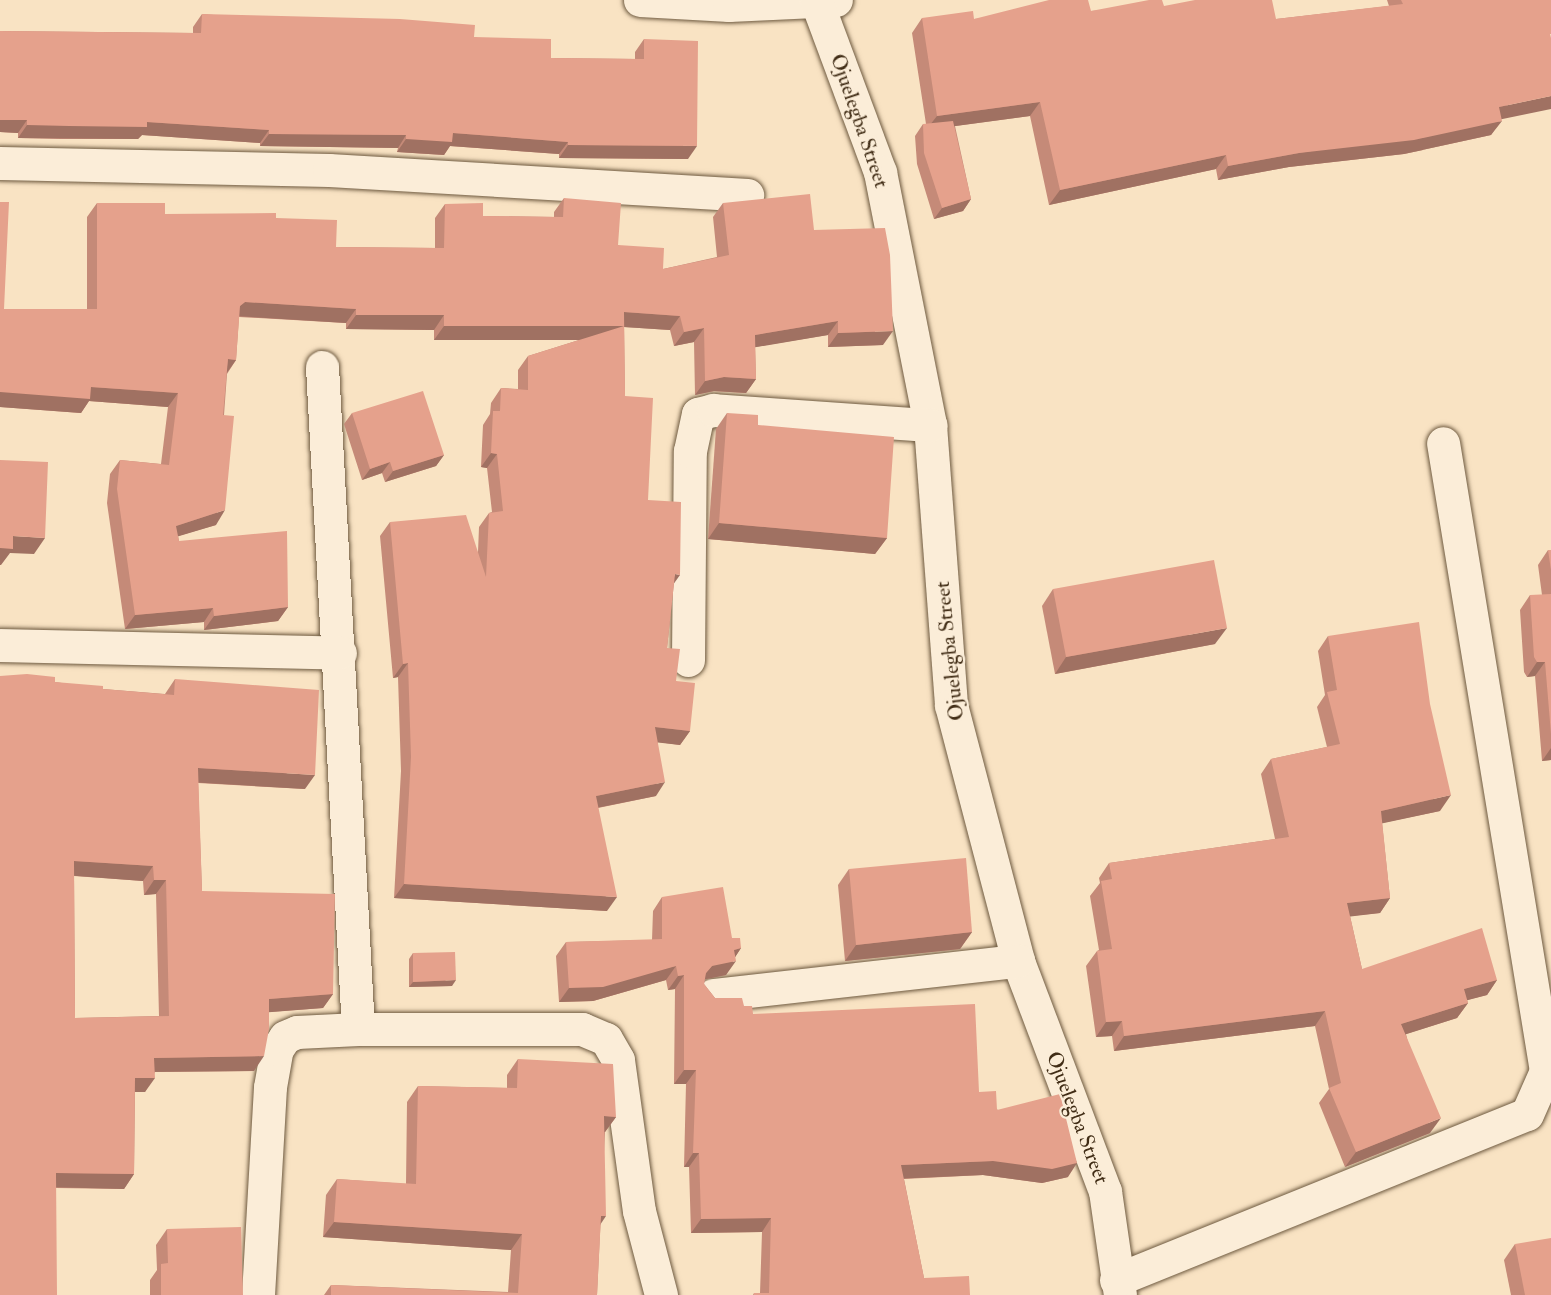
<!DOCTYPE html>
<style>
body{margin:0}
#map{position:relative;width:1551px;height:1295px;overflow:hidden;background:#f9e3c3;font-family:"IM FELL Double Pica",serif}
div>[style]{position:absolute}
.roads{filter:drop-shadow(0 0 2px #6e5a40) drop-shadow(0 0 2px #6e5a40)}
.minor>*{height:33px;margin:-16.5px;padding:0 16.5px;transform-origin:16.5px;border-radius:16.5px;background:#fbedd8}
.wall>*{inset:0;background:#c58a78}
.shaded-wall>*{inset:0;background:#a07162}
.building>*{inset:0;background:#e5a18c}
span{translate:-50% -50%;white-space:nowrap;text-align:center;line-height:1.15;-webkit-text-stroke:4.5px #fbedd8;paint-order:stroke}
.street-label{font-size:21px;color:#402c15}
</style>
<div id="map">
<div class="roads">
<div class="minor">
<i style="left:640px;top:0;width:89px;rotate:3.2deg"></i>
<i style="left:729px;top:5px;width:107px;rotate:-2.7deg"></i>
<i style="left:816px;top:0;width:184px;rotate:69.6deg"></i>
<i style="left:880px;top:172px;width:258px;rotate:78.8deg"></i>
<i style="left:930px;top:425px;width:281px;rotate:85.7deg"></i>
<i style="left:951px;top:705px;width:265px;rotate:75.3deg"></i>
<i style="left:1018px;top:961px;width:246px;rotate:69.3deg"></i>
<i style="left:1105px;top:1191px;width:105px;rotate:81.8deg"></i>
<i style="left:0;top:163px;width:329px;rotate:1.2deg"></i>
<i style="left:329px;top:170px;width:419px;rotate:3.4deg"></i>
<i style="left:322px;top:367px;width:663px;rotate:86.89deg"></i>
<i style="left:0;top:645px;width:340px;rotate:1.3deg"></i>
<i style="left:688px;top:660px;width:209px;rotate:-89.5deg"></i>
<i style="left:690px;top:451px;width:38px;rotate:-78deg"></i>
<i style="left:698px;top:414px;width:16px;rotate:-15deg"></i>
<i style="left:713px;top:410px;width:218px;rotate:4deg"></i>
<i style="left:713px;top:995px;width:307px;rotate:-6.4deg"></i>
<i style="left:1116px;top:1280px;width:443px;rotate:-22deg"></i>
<i style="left:1527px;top:1114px;width:47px;rotate:-66.2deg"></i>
<i style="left:1546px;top:1071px;width:636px;rotate:-99.31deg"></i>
<i style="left:258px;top:1295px;width:208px;rotate:-86.7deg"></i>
<i style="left:270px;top:1087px;width:39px;rotate:-80deg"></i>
<i style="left:277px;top:1049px;width:14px;rotate:-56deg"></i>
<i style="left:285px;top:1037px;width:13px;rotate:-23deg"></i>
<i style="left:297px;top:1032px;width:61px;rotate:-2.8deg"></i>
<i style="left:358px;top:1029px;width:224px"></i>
<i style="left:582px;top:1029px;width:26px;rotate:23deg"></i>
<i style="left:606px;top:1039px;width:24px;rotate:60deg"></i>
<i style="left:618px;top:1060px;width:152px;rotate:82.1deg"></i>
<i style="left:639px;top:1211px;width:87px;rotate:75.3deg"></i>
</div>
</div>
<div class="wall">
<i style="clip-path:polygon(1387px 0,1551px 0,1501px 119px,1491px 135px,1404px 154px,1289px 167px,1218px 180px,1216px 169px,1049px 205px,1030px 116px,955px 126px,971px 199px,963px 211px,934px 219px,917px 164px,915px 136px,923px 124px,926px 124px,912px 33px,922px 18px,974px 19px,1164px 6px,1276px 19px,1389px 6px)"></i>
<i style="clip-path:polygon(202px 14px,474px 37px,551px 58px,635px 59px,635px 52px,644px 39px,688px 159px,559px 158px,559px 154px,450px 146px,444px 155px,397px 152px,398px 148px,260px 146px,260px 143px,142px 135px,138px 139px,60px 139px,18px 138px,18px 133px,0 132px,0 31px,193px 33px,193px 27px)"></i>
<i style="clip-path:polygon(564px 198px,618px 245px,663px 269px,717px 257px,713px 217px,723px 203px,814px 230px,883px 345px,828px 347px,828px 335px,755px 347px,756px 379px,746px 393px,714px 391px,695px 395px,694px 342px,674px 346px,670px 330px,624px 327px,625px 396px,648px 500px,674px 583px,667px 648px,690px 731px,680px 745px,658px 742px,656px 796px,598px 808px,607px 911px,394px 898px,401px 771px,398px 677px,393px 678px,380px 536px,390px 522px,478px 552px,479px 527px,489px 513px,492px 512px,487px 468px,481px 467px,483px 425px,490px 414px,491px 403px,501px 388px,518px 389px,518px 370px,528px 356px,579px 340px,434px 340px,434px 330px,346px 329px,346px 323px,239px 317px,236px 360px,227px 374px,216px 525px,178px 536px,179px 541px,288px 607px,278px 621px,204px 630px,204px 622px,125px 629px,107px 503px,110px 474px,120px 460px,161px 464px,168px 407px,89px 401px,81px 413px,0 407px,0 202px,4px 309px,87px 309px,87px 217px,97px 203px,165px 214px,276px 218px,336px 247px,435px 248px,435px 218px,445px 204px,483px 216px,554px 217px,554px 212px)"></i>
<i style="clip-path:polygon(352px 413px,444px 455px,436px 466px,385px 482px,382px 473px,362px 480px,344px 424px)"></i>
<i style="clip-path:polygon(727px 413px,758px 425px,887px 538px,875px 554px,708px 539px,716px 429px)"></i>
<i style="clip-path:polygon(1548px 550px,1551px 550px,1551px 760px,1542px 761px,1535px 676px,1527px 677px,1524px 672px,1520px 610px,1530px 595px,1542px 595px,1538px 565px)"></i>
<i style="clip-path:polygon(1053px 589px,1215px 644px,1055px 674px,1042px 606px)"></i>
<i style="clip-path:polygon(1328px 636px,1440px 811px,1382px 823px,1390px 898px,1380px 913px,1350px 916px,1362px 969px,1497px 980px,1487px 995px,1467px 1000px,1468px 1003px,1457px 1018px,1406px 1034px,1430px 1133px,1345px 1167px,1319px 1103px,1329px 1089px,1315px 1026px,1114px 1051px,1112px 1036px,1096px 1037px,1086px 966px,1097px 951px,1099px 950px,1090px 896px,1100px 883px,1099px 878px,1109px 863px,1275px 839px,1261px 774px,1271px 759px,1327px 747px,1317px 707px,1325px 695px,1318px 651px)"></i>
<i style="clip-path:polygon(evenodd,175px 679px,305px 789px,198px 783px,202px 891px,333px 994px,323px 1008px,269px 1012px,254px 1071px,155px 1072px,145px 1092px,135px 1092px,134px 1174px,124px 1189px,56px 1188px,0 1295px,55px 682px,103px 689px,165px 694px,175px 679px,74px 876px,143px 881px,144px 895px,156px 894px,159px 1016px,75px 1018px,74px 876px)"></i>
<i style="clip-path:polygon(849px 869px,972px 932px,960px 949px,845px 961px,838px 885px)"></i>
<i style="clip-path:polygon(662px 897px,732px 938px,741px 948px,735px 957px,726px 975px,705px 979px,704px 984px,715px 998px,744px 1006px,753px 1014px,979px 1092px,1068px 1177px,1042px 1183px,983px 1175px,904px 1179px,924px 1278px,970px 1295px,753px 1295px,754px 1293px,760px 1293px,762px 1232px,691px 1233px,689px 1167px,684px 1167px,686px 1084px,674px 1084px,675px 989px,668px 990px,666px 980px,593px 1001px,559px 1002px,556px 956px,566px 942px,652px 940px,653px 911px)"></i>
<i style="clip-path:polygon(413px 953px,452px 986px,409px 987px,409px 959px)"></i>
<i style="clip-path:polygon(518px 1059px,616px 1117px,605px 1132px,597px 1295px,324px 1295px,331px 1285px,508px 1292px,511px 1250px,323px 1237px,326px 1195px,337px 1179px,406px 1184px,407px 1102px,418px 1086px,507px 1088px,507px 1075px)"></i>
<i style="clip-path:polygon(167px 1229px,243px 1295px,150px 1295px,150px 1280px,157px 1270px,156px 1245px)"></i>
<i style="clip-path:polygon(1515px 1244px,1551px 1295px,1511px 1295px,1504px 1260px)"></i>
</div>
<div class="shaded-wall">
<i style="clip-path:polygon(1551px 96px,1551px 109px,1488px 122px,1499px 107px)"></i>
<i style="clip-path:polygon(1040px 102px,1030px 116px,926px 130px,937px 116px)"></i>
<i style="clip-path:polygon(0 120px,27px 120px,18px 133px,0 132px)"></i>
<i style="clip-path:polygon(1502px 121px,1491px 135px,1404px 154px,1289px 167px,1218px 180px,1228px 166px,1299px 153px)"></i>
<i style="clip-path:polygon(147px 122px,269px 130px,260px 143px,142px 135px,138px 139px,18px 138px,27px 125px)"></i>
<i style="clip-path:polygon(453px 133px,568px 142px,559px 154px,450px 146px,444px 155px,397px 152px,406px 139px)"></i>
<i style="clip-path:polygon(269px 134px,406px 135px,398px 148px,260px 146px)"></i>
<i style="clip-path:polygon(568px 145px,697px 146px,688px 159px,559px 158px)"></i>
<i style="clip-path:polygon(1226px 155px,1216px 169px,1049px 205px,1060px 190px)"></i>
<i style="clip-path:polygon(971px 199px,963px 211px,934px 219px,942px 208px)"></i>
<i style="clip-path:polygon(245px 302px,356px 309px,346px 323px,235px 316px,240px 306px)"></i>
<i style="clip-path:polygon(624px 312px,680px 316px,670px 330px,624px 327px,614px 340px,434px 340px,444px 326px)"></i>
<i style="clip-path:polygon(356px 315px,444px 315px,434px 330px,346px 329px)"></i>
<i style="clip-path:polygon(838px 321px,828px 335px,745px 349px,755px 335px)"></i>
<i style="clip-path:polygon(704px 328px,694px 342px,674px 346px,684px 332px)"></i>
<i style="clip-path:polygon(893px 331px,883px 345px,828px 347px,838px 333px)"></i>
<i style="clip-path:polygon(228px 359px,236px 360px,226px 374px)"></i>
<i style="clip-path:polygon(724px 377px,756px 379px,746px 393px,714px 391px,695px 395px,705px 381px)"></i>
<i style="clip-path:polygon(91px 387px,178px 393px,168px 407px,89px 401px,81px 413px,0 407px,0 392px)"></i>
<i style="clip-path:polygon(491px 453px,497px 454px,487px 468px,481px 467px)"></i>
<i style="clip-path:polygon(444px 455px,436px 466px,385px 482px,393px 471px)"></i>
<i style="clip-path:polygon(390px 462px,382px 473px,362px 480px,370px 469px)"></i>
<i style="clip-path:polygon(225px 510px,216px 525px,166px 540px,176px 526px)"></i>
<i style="clip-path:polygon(719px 523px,887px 538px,875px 554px,708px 539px)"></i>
<i style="clip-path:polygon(13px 536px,45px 538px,34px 554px,10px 553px,1px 565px,0 565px,0 548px)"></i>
<i style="clip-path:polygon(675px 574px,680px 575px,670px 589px)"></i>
<i style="clip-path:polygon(288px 607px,278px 621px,204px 630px,214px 616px)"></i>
<i style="clip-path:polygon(213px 608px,204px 622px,125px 629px,135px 615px)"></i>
<i style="clip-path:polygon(1227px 628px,1215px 644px,1055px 674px,1066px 657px)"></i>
<i style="clip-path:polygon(1537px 662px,1545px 662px,1535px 676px,1527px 677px)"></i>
<i style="clip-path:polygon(408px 663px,398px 677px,393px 678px,403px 664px)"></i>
<i style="clip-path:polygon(655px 727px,690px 731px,680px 745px,645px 741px)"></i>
<i style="clip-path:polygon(1551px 748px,1551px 760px,1542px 761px)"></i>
<i style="clip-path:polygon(198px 768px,315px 775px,305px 789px,188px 782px)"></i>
<i style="clip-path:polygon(665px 782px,656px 796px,586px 810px,596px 796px)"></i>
<i style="clip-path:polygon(1451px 795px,1440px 811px,1370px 826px,1381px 811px)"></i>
<i style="clip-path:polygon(74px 861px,153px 866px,143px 881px,64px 875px)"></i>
<i style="clip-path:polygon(154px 880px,166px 880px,156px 894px,144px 895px)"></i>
<i style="clip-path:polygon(404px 884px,617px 897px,607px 911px,394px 898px)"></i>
<i style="clip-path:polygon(1390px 898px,1380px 913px,1337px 918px,1347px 903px)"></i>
<i style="clip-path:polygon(972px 932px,960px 949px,845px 961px,856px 945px)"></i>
<i style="clip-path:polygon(741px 948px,732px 962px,736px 961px,726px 975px,702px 980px,706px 973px,712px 966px,734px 950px)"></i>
<i style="clip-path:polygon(676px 966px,666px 980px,593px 1001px,559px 1002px,569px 988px)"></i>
<i style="clip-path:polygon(684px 975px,675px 989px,668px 990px,678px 976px)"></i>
<i style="clip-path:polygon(456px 980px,452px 986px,409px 987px,413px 982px)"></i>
<i style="clip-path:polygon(1497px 980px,1487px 995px,1453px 1004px,1464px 989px)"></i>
<i style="clip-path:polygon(333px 994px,323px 1008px,259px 1013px,269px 999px)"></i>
<i style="clip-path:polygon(1468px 1003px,1457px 1018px,1391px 1039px,1401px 1024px)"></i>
<i style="clip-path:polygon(1325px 1011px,1315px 1026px,1114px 1051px,1124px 1036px)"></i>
<i style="clip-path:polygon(1122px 1021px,1112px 1036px,1096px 1037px,1106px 1022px)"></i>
<i style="clip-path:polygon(264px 1056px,254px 1071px,144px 1072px,154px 1058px)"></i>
<i style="clip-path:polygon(684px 1070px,696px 1070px,686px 1084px,674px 1084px)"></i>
<i style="clip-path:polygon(135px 1078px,155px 1078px,145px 1092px,125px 1092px)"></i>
<i style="clip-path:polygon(604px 1116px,616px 1117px,605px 1132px,593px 1132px)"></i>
<i style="clip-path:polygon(1441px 1118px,1430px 1133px,1345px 1167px,1356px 1152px)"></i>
<i style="clip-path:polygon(693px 1153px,699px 1153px,689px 1167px,684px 1167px)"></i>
<i style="clip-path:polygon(993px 1161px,1077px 1163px,1068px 1177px,1042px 1183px,983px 1175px,892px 1179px,901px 1165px)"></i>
<i style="clip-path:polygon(56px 1173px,134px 1174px,124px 1189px,46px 1187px)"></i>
<i style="clip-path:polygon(601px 1216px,606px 1216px,596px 1231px)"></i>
<i style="clip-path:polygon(771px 1218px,762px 1232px,691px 1233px,701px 1219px)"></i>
<i style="clip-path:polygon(334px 1222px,522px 1234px,511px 1250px,323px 1237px)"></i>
</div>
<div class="building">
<i style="clip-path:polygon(1049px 0,1088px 0,1091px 11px,1149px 0,1162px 0,1164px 6px,1195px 0,1272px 0,1276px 19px,1403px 4px,1401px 0,1551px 0,1551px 34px,1550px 34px,1551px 38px,1551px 96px,1499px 107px,1502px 121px,1414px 140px,1299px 153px,1228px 166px,1226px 155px,1060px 190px,1040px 102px,937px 116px,922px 18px,973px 11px,974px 19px)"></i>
<i style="clip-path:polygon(202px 14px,400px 19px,475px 25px,474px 37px,551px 39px,551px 58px,644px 59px,644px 39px,698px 41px,697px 146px,568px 145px,568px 142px,453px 133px,452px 142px,406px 139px,406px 135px,269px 134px,269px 130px,147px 122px,147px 127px,69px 126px,27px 125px,27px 120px,0 120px,0 31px,201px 33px)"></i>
<i style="clip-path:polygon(953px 121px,971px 199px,942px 208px,924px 153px,923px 124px)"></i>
<i style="clip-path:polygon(810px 194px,814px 230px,885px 228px,890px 255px,893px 331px,838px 333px,838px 321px,755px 335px,756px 379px,724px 377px,705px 381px,704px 328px,684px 332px,680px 316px,624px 312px,625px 396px,653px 398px,648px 500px,681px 502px,680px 575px,675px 574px,667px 648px,680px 649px,676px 681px,695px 683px,690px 731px,655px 727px,665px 782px,596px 796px,617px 897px,404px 884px,411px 757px,408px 663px,403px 664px,390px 522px,466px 515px,486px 577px,489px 513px,503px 511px,497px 454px,491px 453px,493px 411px,500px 411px,501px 388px,528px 390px,528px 356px,624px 326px,444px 326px,444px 315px,356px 315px,356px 309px,245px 302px,240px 306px,236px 360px,228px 359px,223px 415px,234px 416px,225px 510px,176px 526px,179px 541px,287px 531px,288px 607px,214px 616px,213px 608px,135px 615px,117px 489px,120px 460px,169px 465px,178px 393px,91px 387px,90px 399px,0 392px,0 202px,9px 202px,4px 309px,97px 309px,97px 203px,165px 203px,165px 214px,276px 213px,276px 218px,337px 220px,336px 247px,444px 248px,445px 204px,483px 203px,483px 216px,563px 217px,564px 198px,621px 203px,618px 245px,664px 248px,663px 269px,729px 255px,723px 203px)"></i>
<i style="clip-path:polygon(423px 391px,444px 455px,393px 471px,390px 462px,370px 469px,352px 413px)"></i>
<i style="clip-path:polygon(727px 413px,758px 415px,758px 425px,894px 437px,887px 538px,719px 523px)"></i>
<i style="clip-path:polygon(0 460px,48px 462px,45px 538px,13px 536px,13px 549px,0 548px)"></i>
<i style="clip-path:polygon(1548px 550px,1551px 550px,1551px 570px)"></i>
<i style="clip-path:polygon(1214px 560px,1227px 628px,1066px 657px,1053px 589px)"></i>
<i style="clip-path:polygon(1551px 594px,1551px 734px,1545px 662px,1537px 662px,1534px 657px,1530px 595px)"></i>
<i style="clip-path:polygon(1419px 622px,1430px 704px,1451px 795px,1381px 811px,1390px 898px,1347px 903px,1362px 969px,1482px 928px,1497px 980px,1464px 989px,1468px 1003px,1401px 1024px,1441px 1118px,1356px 1152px,1329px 1088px,1341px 1083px,1325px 1011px,1124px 1036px,1122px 1021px,1106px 1022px,1097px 951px,1112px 949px,1101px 881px,1112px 879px,1109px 863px,1289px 837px,1271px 759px,1340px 744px,1327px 692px,1337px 690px,1328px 636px)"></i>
<i style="clip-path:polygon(evenodd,27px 674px,55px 677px,55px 682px,103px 686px,103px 689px,174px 695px,175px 679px,319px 690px,315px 775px,198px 768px,202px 891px,335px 894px,333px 994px,269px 999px,269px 1029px,264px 1056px,154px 1058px,155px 1078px,135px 1078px,134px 1174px,56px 1173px,57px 1295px,0 1295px,0 676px,27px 674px,74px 861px,153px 866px,154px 880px,166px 880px,169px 1016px,75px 1018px,74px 861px)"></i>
<i style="clip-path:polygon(966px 858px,972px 932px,856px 945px,849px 869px)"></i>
<i style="clip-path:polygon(723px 887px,732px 938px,740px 938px,741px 948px,734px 950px,736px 961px,712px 966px,706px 973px,704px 984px,715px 998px,742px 998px,744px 1006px,752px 1006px,753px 1014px,975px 1004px,979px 1092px,996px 1091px,997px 1110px,1060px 1094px,1077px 1163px,1052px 1169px,993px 1161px,901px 1165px,924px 1278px,969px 1276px,970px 1295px,754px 1295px,754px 1293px,769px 1293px,771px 1218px,701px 1219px,699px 1153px,693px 1153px,696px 1070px,684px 1070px,684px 975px,678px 976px,676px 966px,603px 987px,569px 988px,566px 942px,662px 939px,662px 897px)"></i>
<i style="clip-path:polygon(455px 952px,456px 980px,413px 982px,413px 953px)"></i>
<i style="clip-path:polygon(518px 1059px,613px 1064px,616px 1117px,604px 1116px,606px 1216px,601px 1216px,597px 1295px,331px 1295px,331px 1285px,518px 1293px,522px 1234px,334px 1222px,337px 1179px,416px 1184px,418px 1086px,517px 1088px)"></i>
<i style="clip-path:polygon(241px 1227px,243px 1295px,161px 1295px,161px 1264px,168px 1263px,167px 1229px)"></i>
<i style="clip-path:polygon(1551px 1238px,1551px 1295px,1525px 1295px,1515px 1244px)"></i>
</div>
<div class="street-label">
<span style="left:859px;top:121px;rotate:71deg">Ojuelegba Street</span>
<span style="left:950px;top:651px;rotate:-96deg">Ojuelegba Street</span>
<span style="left:1077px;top:1118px;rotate:69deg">Ojuelegba Street</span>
</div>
</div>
